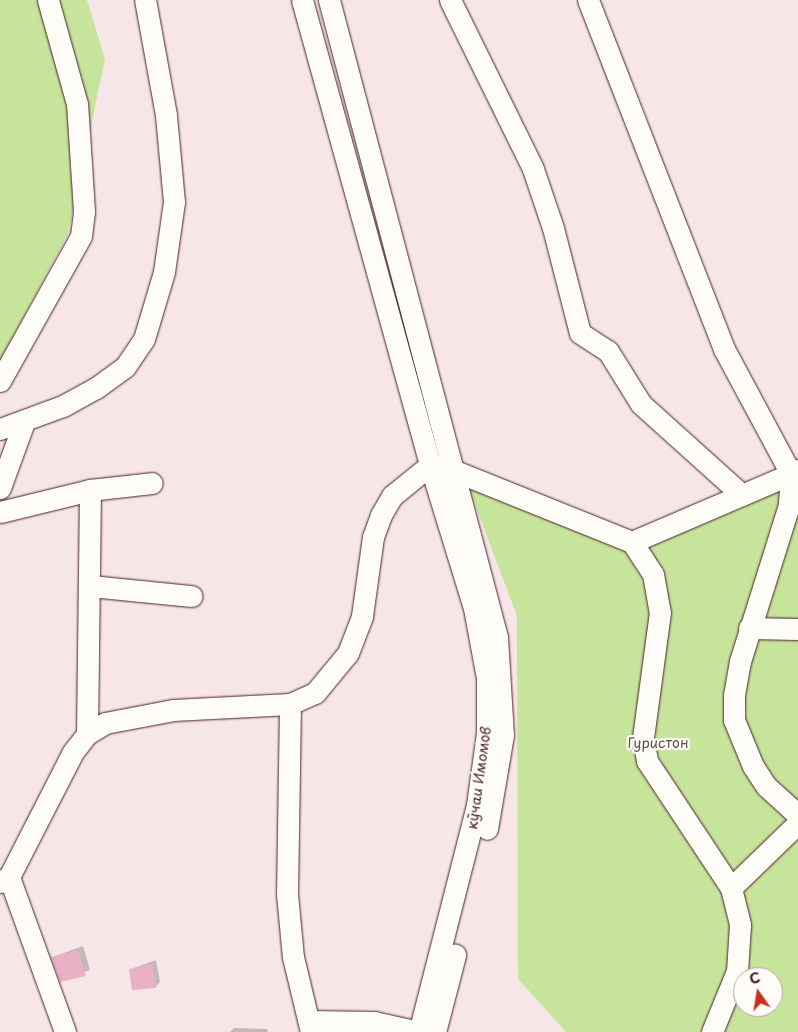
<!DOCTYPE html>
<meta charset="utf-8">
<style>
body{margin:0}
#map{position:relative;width:798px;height:1032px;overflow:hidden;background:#f7e6e8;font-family:"Playpen Sans",sans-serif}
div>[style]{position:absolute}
.green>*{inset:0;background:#c7e49b}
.shadow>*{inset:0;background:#0003}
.building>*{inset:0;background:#e9b1c5}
.roads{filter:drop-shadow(0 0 1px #4a1f2b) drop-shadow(0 0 1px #4a1f2b)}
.minor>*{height:21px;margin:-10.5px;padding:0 10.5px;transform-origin:10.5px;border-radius:10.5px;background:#fdfcf7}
span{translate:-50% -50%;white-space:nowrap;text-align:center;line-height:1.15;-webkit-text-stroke:4.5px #fdfcf7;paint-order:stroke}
.park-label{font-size:14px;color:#695047}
.street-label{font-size:14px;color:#4a1f2b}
.north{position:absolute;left:733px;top:967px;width:50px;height:50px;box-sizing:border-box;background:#fdfcf7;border:1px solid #b5a4a5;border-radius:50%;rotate:347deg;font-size:14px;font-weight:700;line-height:20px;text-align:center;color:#4a1f2b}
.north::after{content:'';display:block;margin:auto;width:18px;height:22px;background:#c8321e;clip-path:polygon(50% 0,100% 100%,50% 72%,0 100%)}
</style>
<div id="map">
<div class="green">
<i style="clip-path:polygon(0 0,87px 0,105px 59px,68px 234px,0 361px)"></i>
<i style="clip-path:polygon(evenodd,798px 471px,798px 1032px,566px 1032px,518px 979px,517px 616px,465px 478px,640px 538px,798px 471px,743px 977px,773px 977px,773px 1007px,743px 1007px,743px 977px)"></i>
</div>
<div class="shadow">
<i style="clip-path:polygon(83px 946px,90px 970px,61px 980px,53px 957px)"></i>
<i style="clip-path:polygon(156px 960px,160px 982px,155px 987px,131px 969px)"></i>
<i style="clip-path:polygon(234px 1028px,267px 1029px,268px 1032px,230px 1032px)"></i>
</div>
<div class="building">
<i style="clip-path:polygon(78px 950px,86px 976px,60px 982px,51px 957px)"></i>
<i style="clip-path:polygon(152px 964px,156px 988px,132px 990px,129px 969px)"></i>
</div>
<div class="roads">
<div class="minor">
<i style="left:302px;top:0;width:482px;rotate:74.6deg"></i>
<i style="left:430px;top:465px;width:150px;rotate:72.9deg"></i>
<i style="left:474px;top:608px;width:71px;rotate:79.5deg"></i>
<i style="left:487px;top:678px;width:55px;rotate:90deg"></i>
<i style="left:487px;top:733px;width:73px;rotate:97.9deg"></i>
<i style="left:477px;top:805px;width:234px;rotate:104.3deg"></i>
<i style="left:329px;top:0;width:659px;rotate:75.23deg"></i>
<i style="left:497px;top:637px;width:98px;rotate:86.5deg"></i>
<i style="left:503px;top:735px;width:95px;rotate:99.7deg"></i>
<i style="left:450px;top:0;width:188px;rotate:63.8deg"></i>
<i style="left:533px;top:169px;width:62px;rotate:71.3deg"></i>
<i style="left:553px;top:228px;width:108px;rotate:75.6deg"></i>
<i style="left:580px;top:333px;width:33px;rotate:33deg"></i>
<i style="left:608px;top:351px;width:62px;rotate:58.1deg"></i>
<i style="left:641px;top:404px;width:136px;rotate:42deg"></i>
<i style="left:588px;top:0;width:375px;rotate:68.7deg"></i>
<i style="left:724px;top:349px;width:142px;rotate:61.8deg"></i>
<i style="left:791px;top:474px;width:8px;rotate:-30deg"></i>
<i style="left:0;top:381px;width:166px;rotate:-60.8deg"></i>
<i style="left:81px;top:236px;width:25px;rotate:-83deg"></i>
<i style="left:84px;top:211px;width:107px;rotate:-93.7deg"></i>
<i style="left:77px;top:104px;width:108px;rotate:-105.6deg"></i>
<i style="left:0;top:429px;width:67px;rotate:-20.1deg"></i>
<i style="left:63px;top:406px;width:38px;rotate:-29deg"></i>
<i style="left:96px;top:388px;width:36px;rotate:-36deg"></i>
<i style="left:125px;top:367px;width:34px;rotate:-56deg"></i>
<i style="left:144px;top:339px;width:70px;rotate:-73.4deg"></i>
<i style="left:164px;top:272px;width:71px;rotate:-81.9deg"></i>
<i style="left:174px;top:202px;width:87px;rotate:-95.3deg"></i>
<i style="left:166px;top:115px;width:117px;rotate:-100.3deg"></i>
<i style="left:0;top:488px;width:70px;rotate:-70deg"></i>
<i style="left:90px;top:490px;width:62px;rotate:-6.4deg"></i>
<i style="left:0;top:512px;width:93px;rotate:-13.7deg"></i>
<i style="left:90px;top:490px;width:244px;rotate:90.7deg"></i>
<i style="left:632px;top:542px;width:38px;rotate:57deg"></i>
<i style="left:653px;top:574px;width:39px;rotate:80deg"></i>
<i style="left:660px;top:612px;width:127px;rotate:97.7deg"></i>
<i style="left:643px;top:738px;width:23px;rotate:80deg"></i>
<i style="left:647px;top:761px;width:152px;rotate:56.5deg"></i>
<i style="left:731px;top:888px;width:38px;rotate:76deg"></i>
<i style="left:740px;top:925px;width:46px;rotate:93.7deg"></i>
<i style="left:737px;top:971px;width:66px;rotate:112.3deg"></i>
<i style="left:91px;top:586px;width:101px;rotate:5.7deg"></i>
<i style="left:749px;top:628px;width:49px;rotate:1.2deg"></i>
<i style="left:290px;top:704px;width:190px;rotate:90.9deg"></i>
<i style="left:287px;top:894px;width:63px;rotate:84.6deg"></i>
<i style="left:293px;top:957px;width:77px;rotate:76.5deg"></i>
<i style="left:9px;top:877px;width:165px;rotate:70.1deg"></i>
<i style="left:0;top:882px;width:10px;rotate:-29deg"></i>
<i style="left:9px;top:877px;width:140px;rotate:-62.9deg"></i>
<i style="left:73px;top:752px;width:23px;rotate:-52deg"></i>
<i style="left:87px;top:734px;width:21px;rotate:-31deg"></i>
<i style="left:105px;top:723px;width:69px;rotate:-10.8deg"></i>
<i style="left:173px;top:710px;width:117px;rotate:-2.9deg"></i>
<i style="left:290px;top:704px;width:27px;rotate:-24deg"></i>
<i style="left:315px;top:693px;width:52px;rotate:-50.5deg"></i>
<i style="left:348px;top:653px;width:40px;rotate:-69deg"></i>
<i style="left:362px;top:616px;width:80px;rotate:-82.1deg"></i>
<i style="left:373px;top:537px;width:23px;rotate:-70deg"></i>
<i style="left:381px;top:515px;width:22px;rotate:-60deg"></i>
<i style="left:392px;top:496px;width:49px;rotate:-39.2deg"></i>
<i style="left:430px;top:465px;width:20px;rotate:11deg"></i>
<i style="left:450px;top:469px;width:196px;rotate:21.9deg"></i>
<i style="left:632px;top:542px;width:173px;rotate:-23.2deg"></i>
<i style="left:791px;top:474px;width:31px;rotate:94deg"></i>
<i style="left:789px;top:505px;width:164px;rotate:107.4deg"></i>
<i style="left:740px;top:661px;width:34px;rotate:100deg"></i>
<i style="left:734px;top:694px;width:26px;rotate:90deg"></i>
<i style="left:734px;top:720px;width:50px;rotate:67.6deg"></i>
<i style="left:753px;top:766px;width:24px;rotate:57deg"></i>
<i style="left:766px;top:786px;width:43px;rotate:42.2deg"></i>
<i style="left:731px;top:888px;width:93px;rotate:-44.1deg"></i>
<i style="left:309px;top:1021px;width:65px;rotate:0.9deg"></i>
<i style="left:374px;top:1022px;width:46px;rotate:12.5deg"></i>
<i style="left:435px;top:1032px;width:80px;rotate:-75.4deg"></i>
</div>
</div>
<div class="park-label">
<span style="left:658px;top:743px">Гуристон</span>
</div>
<div class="street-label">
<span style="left:479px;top:778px;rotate:-82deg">кӯчаи Имомов</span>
</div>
<div class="north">С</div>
</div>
